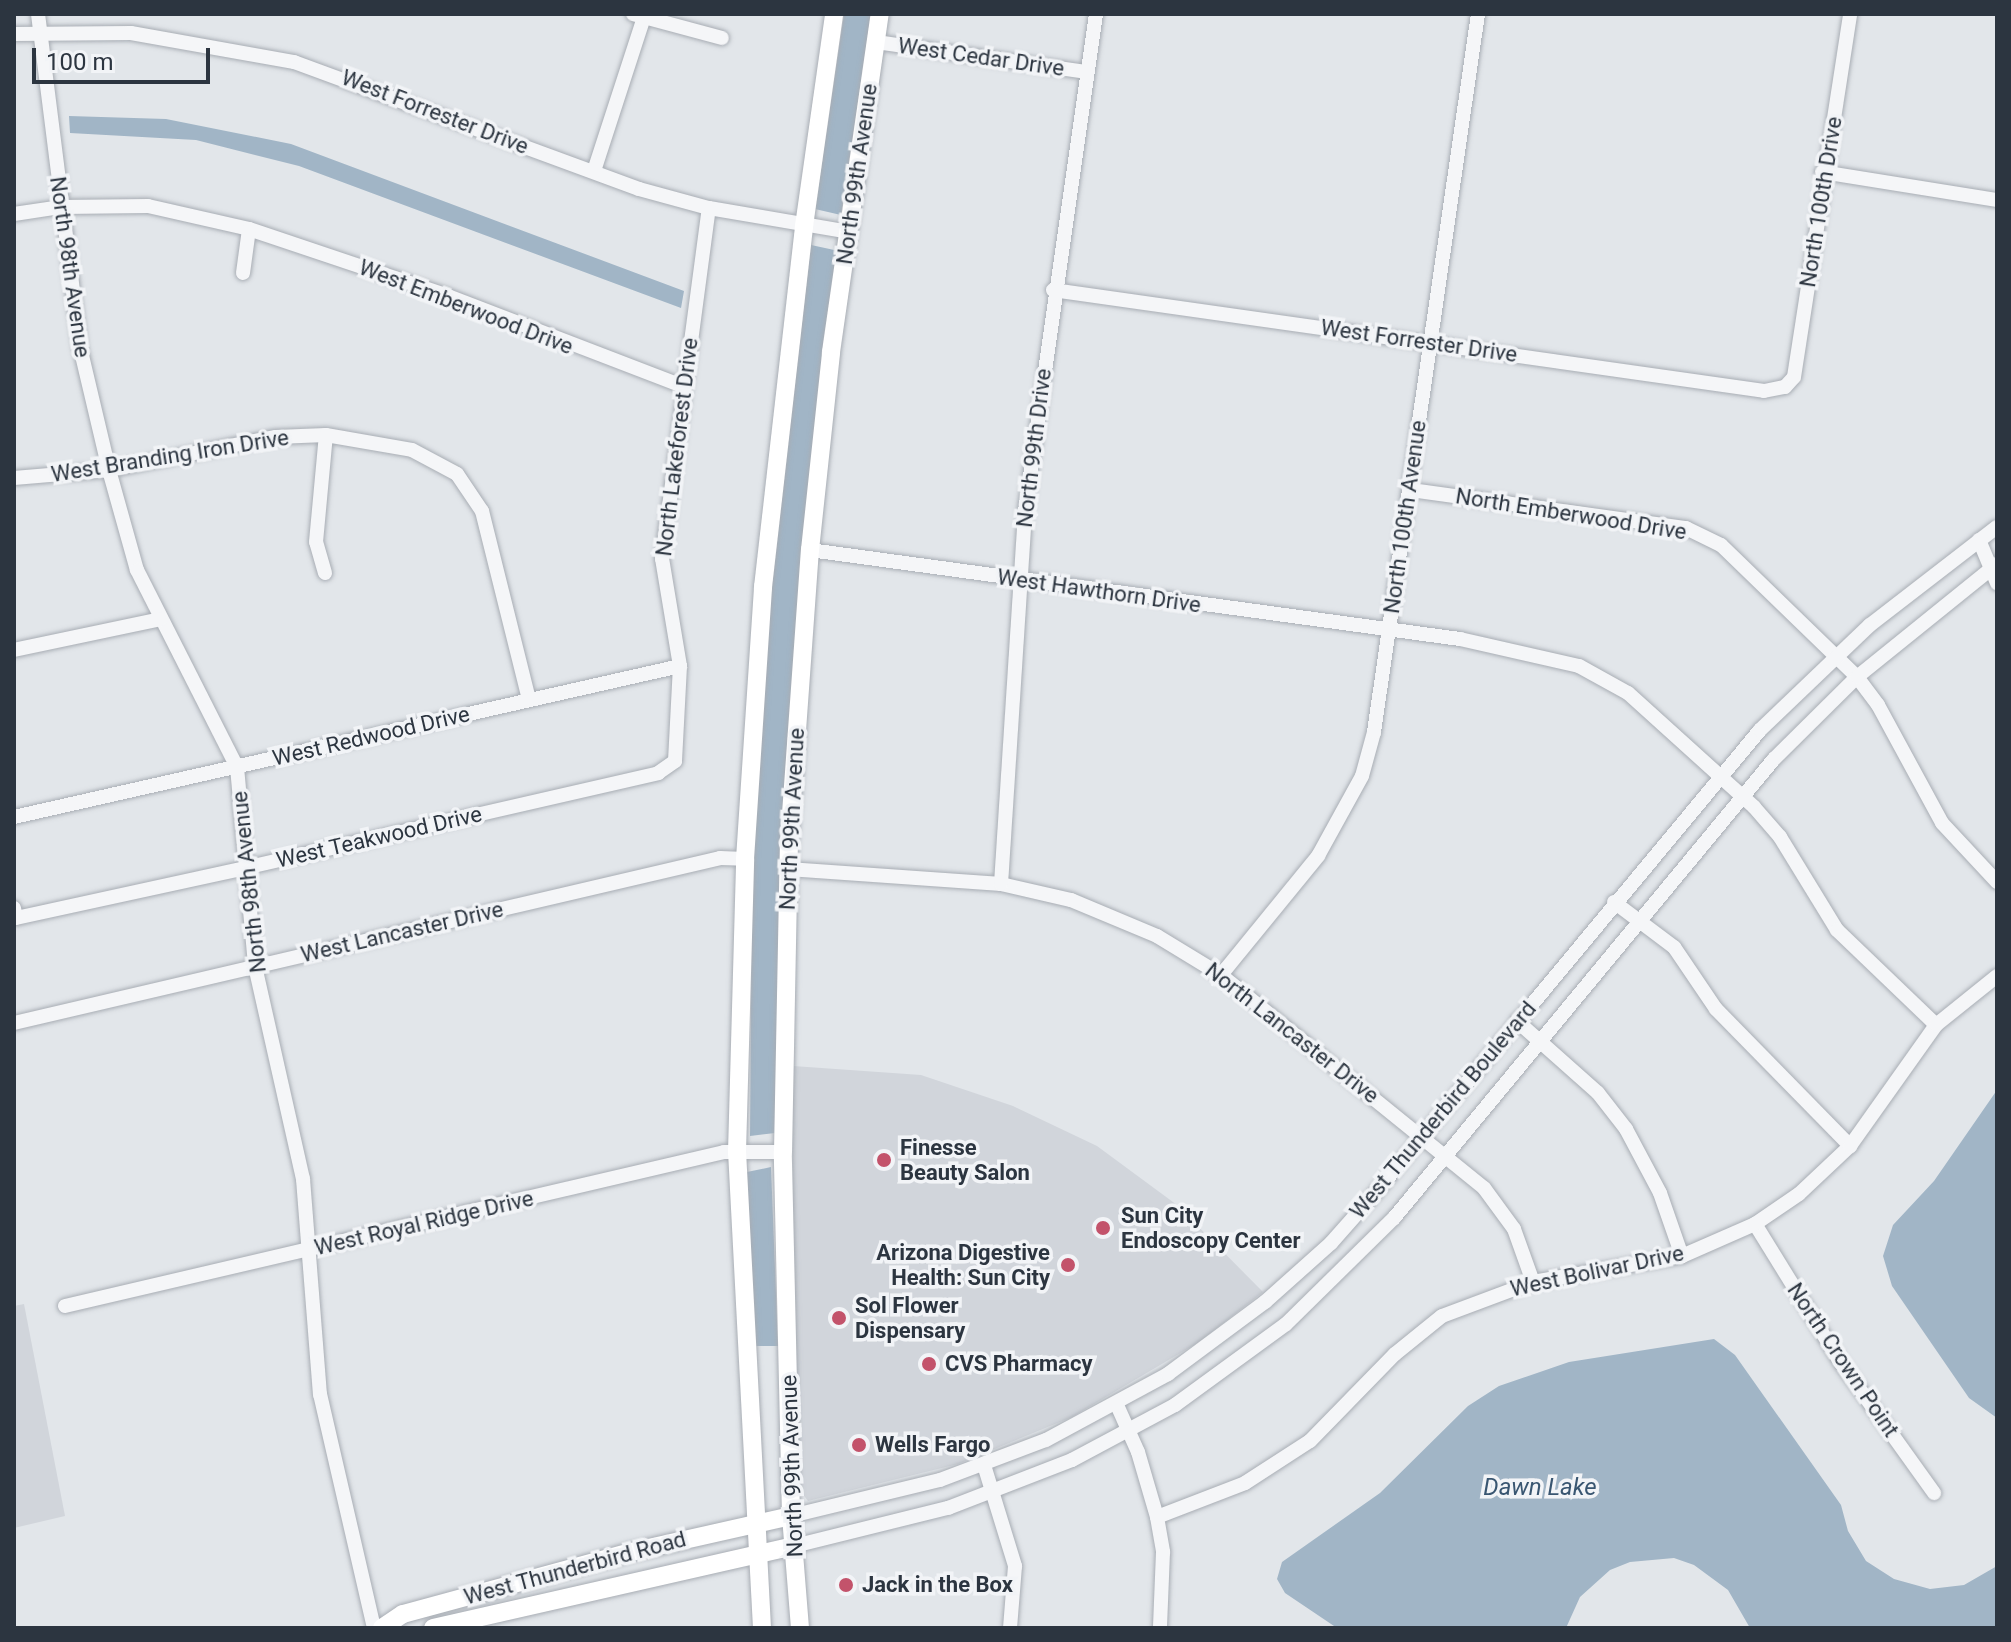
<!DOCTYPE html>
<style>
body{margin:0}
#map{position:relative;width:2011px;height:1642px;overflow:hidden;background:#e2e6ea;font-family:Roboto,sans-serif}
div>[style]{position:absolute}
.built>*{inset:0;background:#d1d5db}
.water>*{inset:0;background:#a1b5c6}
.roads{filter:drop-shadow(0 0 2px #a8adb4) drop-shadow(0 0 2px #a8adb4)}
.minor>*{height:14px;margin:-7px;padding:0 7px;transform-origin:7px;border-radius:7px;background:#f5f6f8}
.major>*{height:18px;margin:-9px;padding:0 9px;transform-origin:9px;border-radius:9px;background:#fff}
.dots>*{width:22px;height:22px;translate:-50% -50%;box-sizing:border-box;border:4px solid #f2f4f7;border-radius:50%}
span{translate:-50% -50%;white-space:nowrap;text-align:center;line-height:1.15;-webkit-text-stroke:7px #f2f4f7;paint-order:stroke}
.street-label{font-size:22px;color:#2c3540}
.poi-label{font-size:22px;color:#2c3540;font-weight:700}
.left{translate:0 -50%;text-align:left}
.right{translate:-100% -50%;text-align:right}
.water-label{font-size:24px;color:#395671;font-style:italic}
.frame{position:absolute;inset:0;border:16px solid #2c3540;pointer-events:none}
.scale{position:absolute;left:32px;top:48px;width:178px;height:36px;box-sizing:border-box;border:4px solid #2c3540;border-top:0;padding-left:10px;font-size:24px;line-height:28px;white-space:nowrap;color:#2c3540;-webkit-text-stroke:6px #f2f4f7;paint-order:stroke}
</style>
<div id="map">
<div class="built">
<i style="clip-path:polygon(793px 1066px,921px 1075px,1013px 1106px,1097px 1146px,1177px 1205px,1263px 1292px,1199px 1342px,1072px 1417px,958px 1464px,808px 1501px,796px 1485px,793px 1416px)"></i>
<i style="clip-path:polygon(24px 1304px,65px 1516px,14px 1528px,14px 1306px)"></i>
</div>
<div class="water">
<i style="clip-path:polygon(844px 14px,871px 14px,841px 215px,815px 209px)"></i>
<i style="clip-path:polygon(69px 116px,166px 119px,291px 144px,684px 291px,681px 308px,299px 166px,196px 140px,70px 133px)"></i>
<i style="clip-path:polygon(811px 245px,839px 251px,788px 744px,775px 1133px,750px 1136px,752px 876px,771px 580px)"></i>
<i style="clip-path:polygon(1997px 1090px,1997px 1418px,1969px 1398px,1892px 1286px,1883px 1256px,1893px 1225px,1934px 1181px)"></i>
<i style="clip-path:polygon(771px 1167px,778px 1346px,754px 1346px,747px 1172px)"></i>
<i style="clip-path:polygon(1714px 1339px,1735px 1355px,1841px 1505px,1848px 1531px,1866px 1561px,1894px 1579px,1930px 1589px,1964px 1585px,1997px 1566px,1997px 1628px,1750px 1628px,1728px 1590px,1694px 1565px,1674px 1558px,1630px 1562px,1610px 1570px,1580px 1597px,1566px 1628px,1337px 1628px,1285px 1593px,1277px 1579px,1282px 1562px,1380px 1493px,1468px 1406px,1499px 1386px,1569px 1362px)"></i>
</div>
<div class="roads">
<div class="minor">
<i style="left:38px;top:14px;width:336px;rotate:82.8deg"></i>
<i style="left:80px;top:347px;width:126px;rotate:76.7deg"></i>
<i style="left:109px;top:470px;width:104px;rotate:74.4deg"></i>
<i style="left:137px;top:570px;width:221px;rotate:63.1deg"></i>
<i style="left:237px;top:767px;width:200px;rotate:84.8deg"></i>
<i style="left:255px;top:966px;width:218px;rotate:77.3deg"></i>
<i style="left:303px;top:1179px;width:216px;rotate:85.5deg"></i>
<i style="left:320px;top:1394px;width:240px;rotate:77deg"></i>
<i style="left:633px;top:14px;width:92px;rotate:15.1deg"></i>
<i style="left:14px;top:34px;width:117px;rotate:-0.5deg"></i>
<i style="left:131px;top:33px;width:166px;rotate:10.1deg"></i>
<i style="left:294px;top:62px;width:368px;rotate:20.2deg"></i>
<i style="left:639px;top:189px;width:73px;rotate:15.2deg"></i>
<i style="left:709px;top:208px;width:142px;rotate:9.7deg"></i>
<i style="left:876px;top:42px;width:212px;rotate:8.1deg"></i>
<i style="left:594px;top:171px;width:165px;rotate:-72deg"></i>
<i style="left:1822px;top:172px;width:177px;rotate:9.1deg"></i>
<i style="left:14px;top:214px;width:48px;rotate:-8.5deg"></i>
<i style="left:61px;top:207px;width:87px;rotate:-0.7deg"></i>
<i style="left:148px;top:206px;width:104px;rotate:12.8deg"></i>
<i style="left:249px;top:229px;width:210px;rotate:18.6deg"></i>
<i style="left:448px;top:296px;width:251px;rotate:21deg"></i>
<i style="left:243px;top:273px;width:44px;rotate:-82.2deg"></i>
<i style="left:1053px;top:290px;width:718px;rotate:8.08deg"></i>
<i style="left:1764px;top:391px;width:21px;rotate:-11deg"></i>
<i style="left:1785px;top:387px;width:13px;rotate:-48deg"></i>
<i style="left:1794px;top:377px;width:367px;rotate:-81.2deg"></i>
<i style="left:14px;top:478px;width:95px;rotate:-4.8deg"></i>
<i style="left:109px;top:470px;width:170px;rotate:-11.2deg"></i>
<i style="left:276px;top:437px;width:50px;rotate:-2.3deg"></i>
<i style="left:326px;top:435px;width:87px;rotate:9.9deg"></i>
<i style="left:412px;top:450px;width:51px;rotate:28.1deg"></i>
<i style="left:457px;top:474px;width:45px;rotate:56deg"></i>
<i style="left:482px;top:511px;width:194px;rotate:76deg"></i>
<i style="left:1411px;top:490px;width:278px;rotate:7.9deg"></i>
<i style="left:1686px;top:528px;width:39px;rotate:26deg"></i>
<i style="left:1721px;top:545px;width:190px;rotate:44.1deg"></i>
<i style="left:1857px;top:677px;width:35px;rotate:53deg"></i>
<i style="left:1878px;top:705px;width:134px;rotate:61.5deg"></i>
<i style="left:1942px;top:823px;width:81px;rotate:47deg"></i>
<i style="left:1979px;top:540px;width:47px;rotate:67.3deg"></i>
<i style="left:810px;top:550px;width:656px;rotate:7.8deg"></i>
<i style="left:1460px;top:639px;width:122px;rotate:12.8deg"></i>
<i style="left:1579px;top:666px;width:56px;rotate:28.9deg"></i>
<i style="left:1628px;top:693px;width:170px;rotate:42.1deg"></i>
<i style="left:1754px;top:807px;width:40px;rotate:49deg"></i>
<i style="left:1780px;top:837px;width:109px;rotate:58.5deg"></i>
<i style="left:1837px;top:930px;width:137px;rotate:43.8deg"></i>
<i style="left:325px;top:573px;width:32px;rotate:-106deg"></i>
<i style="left:316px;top:542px;width:107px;rotate:-84.7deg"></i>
<i style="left:14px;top:650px;width:150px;rotate:-11.9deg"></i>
<i style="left:14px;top:817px;width:683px;rotate:-12.77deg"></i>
<i style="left:788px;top:869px;width:214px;rotate:4deg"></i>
<i style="left:1001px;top:884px;width:72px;rotate:12.9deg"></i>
<i style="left:1071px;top:900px;width:93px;rotate:22.7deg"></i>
<i style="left:1157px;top:936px;width:75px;rotate:31.4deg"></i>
<i style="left:1221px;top:975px;width:338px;rotate:39deg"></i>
<i style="left:1484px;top:1188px;width:51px;rotate:53.8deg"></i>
<i style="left:1514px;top:1229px;width:56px;rotate:70.3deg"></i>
<i style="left:1001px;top:884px;width:374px;rotate:-86.3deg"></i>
<i style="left:1025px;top:511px;width:502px;rotate:-81.87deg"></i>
<i style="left:1614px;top:902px;width:75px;rotate:36.9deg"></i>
<i style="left:1674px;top:947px;width:75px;rotate:55.9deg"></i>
<i style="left:1716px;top:1009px;width:192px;rotate:45.6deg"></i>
<i style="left:14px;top:908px;width:10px;rotate:79deg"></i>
<i style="left:16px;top:918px;width:239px;rotate:-12.3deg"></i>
<i style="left:249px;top:867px;width:420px;rotate:-12.9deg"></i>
<i style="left:658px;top:773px;width:21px;rotate:-35deg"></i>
<i style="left:675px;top:761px;width:95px;rotate:-87deg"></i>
<i style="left:680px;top:666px;width:109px;rotate:-99.5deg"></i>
<i style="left:662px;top:559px;width:354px;rotate:-82.4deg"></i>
<i style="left:1221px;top:975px;width:154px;rotate:-50.8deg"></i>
<i style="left:1318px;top:856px;width:91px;rotate:-61.2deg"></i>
<i style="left:1362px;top:776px;width:46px;rotate:-74.7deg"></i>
<i style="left:1374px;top:732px;width:725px;rotate:-81.76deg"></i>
<i style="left:1517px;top:1021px;width:108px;rotate:41.6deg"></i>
<i style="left:1598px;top:1093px;width:46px;rotate:52.1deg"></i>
<i style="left:1626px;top:1129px;width:72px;rotate:62deg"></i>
<i style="left:1660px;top:1193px;width:67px;rotate:70.8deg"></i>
<i style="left:14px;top:1023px;width:725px;rotate:-13.15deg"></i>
<i style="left:720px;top:858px;width:25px;rotate:2deg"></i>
<i style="left:1755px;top:1224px;width:163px;rotate:58.3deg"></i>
<i style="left:1841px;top:1363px;width:160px;rotate:54.4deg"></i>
<i style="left:65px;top:1306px;width:677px;rotate:-13.15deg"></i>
<i style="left:724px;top:1152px;width:59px"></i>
<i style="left:1117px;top:1405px;width:51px;rotate:65.9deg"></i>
<i style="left:1138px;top:1452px;width:68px;rotate:73.7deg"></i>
<i style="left:1157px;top:1517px;width:36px;rotate:80deg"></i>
<i style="left:1163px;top:1552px;width:76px;rotate:92.3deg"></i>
<i style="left:984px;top:1465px;width:106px;rotate:72.9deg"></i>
<i style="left:1015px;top:1566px;width:62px;rotate:94.6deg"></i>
<i style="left:791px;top:1516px;width:153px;rotate:-13.6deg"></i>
<i style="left:940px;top:1480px;width:113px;rotate:-20.7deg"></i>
<i style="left:1046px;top:1440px;width:139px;rotate:-28.4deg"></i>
<i style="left:1168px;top:1374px;width:121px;rotate:-36.6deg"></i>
<i style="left:1265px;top:1302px;width:89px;rotate:-41.8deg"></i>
<i style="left:1331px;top:1243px;width:69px;rotate:-48.5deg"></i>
<i style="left:1377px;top:1191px;width:599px;rotate:-50.28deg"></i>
<i style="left:1760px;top:730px;width:152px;rotate:-43.7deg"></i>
<i style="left:1870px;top:625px;width:160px;rotate:-37.7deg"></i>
<i style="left:1157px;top:1517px;width:94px;rotate:-21.1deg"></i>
<i style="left:1245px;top:1483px;width:77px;rotate:-32.9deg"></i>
<i style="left:1310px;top:1441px;width:122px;rotate:-45.7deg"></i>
<i style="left:1395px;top:1354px;width:60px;rotate:-39deg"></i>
<i style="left:1442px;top:1316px;width:97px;rotate:-20.5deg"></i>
<i style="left:1533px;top:1282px;width:151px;rotate:-9.9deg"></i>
<i style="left:1682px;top:1256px;width:80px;rotate:-23.7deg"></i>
<i style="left:1755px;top:1224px;width:53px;rotate:-34.3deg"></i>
<i style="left:1799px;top:1194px;width:70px;rotate:-43.3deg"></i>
<i style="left:1850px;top:1146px;width:148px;rotate:-54.6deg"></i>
<i style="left:1936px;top:1025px;width:78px;rotate:-38.8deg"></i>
<i style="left:794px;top:1546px;width:159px;rotate:-13.9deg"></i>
<i style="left:948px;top:1508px;width:133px;rotate:-21.2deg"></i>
<i style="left:1072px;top:1460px;width:117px;rotate:-28.1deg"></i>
<i style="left:1175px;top:1405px;width:137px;rotate:-36.1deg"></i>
<i style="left:1286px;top:1324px;width:151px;rotate:-44.5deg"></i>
<i style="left:1394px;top:1218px;width:596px;rotate:-50.38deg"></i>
<i style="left:1774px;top:759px;width:117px;rotate:-44.7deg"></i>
<i style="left:1857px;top:677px;width:180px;rotate:-38.9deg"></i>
</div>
<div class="major">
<i style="left:382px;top:1628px;width:25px;rotate:-34deg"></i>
<i style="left:403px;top:1614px;width:236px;rotate:-15.2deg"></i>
<i style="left:631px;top:1552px;width:164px;rotate:-12.7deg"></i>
<i style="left:433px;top:1628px;width:370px;rotate:-12.8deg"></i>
<i style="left:762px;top:1628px;width:477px;rotate:-93deg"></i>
<i style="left:737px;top:1152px;width:293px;rotate:-88.4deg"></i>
<i style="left:745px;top:859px;width:273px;rotate:-86.2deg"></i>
<i style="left:763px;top:587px;width:363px;rotate:-83.5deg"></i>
<i style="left:804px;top:226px;width:214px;rotate:-81.9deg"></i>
<i style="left:800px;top:1628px;width:112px;rotate:-94.6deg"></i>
<i style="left:791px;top:1516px;width:364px;rotate:-91.3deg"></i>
<i style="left:783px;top:1152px;width:310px;rotate:-88.9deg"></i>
<i style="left:789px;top:842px;width:293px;rotate:-85.9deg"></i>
<i style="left:810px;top:550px;width:199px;rotate:-83.9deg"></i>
<i style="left:831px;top:352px;width:342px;rotate:-81.8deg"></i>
</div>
</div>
<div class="dots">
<i style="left:884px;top:1160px;background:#c3536b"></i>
<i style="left:1103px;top:1228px;background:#c3536b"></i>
<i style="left:1068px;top:1265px;background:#c3536b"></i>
<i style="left:839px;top:1318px;background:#c3536b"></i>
<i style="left:929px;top:1364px;background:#c3536b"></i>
<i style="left:859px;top:1445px;background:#c3536b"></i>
<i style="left:846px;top:1585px;background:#c3536b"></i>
</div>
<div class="street-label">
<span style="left:981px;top:57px;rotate:8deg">West Cedar Drive</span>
<span style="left:435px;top:112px;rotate:21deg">West Forrester Drive</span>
<span style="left:857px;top:174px;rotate:-82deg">North 99th Avenue</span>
<span style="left:1821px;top:202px;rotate:-81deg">North 100th Drive</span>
<span style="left:70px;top:267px;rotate:82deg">North 98th Avenue</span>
<span style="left:466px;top:307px;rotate:21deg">West Emberwood Drive</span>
<span style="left:1419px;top:341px;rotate:8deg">West Forrester Drive</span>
<span style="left:677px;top:447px;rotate:-83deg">North Lakeforest Drive</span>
<span style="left:1034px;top:448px;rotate:-83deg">North 99th Drive</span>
<span style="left:170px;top:456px;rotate:-9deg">West Branding Iron Drive</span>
<span style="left:1571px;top:514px;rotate:9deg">North Emberwood Drive</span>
<span style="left:1405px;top:517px;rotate:-82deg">North 100th Avenue</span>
<span style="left:1099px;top:591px;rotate:8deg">West Hawthorn Drive</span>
<span style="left:371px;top:736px;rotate:-13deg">West Redwood Drive</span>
<span style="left:792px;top:819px;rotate:-87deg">North 99th Avenue</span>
<span style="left:379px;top:837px;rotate:-13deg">West Teakwood Drive</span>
<span style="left:249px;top:882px;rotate:-96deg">North 98th Avenue</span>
<span style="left:402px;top:932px;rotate:-13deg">West Lancaster Drive</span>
<span style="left:1292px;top:1033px;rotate:38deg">North Lancaster Drive</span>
<span style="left:1443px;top:1110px;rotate:-50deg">West Thunderbird Boulevard</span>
<span style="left:424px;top:1223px;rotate:-13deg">West Royal Ridge Drive</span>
<span style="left:1597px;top:1271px;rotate:-12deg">West Bolivar Drive</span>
<span style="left:1843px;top:1360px;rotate:56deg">North Crown Point</span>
<span style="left:792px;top:1466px;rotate:-92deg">North 99th Avenue</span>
<span style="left:575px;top:1568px;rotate:-15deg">West Thunderbird Road</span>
</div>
<div class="poi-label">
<span class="left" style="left:900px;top:1160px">Finesse<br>Beauty Salon</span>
<span class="left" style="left:1121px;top:1228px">Sun City<br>Endoscopy Center</span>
<span class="right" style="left:1050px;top:1265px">Arizona Digestive<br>Health: Sun City</span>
<span class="left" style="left:855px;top:1318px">Sol Flower<br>Dispensary</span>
<span class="left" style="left:945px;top:1364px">CVS Pharmacy</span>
<span class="left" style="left:875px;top:1445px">Wells Fargo</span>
<span class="left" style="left:862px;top:1585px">Jack in the Box</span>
</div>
<div class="water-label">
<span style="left:1540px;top:1488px">Dawn Lake</span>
</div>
<div class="frame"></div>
<div class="scale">100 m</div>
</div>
